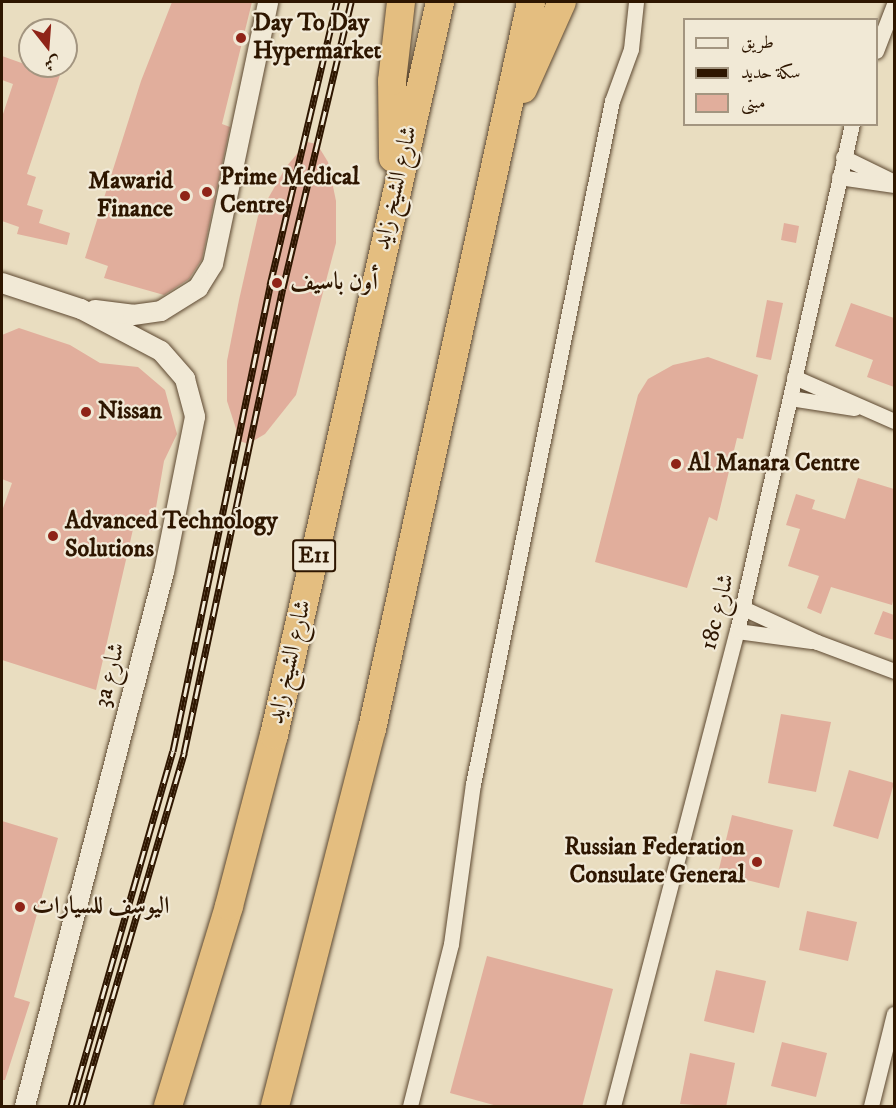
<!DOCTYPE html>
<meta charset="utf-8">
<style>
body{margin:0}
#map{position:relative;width:896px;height:1108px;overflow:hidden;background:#e9ddc0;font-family:"IM FELL DW Pica",Amiri,serif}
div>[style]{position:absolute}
.building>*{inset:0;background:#e1ae9c}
.roads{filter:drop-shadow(0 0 2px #5d4830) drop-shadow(0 0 2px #5d4830)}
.minor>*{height:15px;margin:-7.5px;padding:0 7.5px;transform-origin:7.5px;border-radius:7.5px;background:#f1e9d6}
.tertiary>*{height:20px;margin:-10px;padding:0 10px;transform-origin:10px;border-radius:10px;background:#f1e9d6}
.motorway>*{height:28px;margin:-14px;padding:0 14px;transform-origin:14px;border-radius:14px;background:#e4be80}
.rail>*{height:7px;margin-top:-3.5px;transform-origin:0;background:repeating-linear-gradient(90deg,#f1e9d6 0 14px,#2e1600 0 28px);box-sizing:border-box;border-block:2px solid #2e1600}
.dots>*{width:16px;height:16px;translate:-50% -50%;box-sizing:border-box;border:3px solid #f1e9d6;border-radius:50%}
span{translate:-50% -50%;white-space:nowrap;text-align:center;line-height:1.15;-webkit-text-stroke:4.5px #f1e9d6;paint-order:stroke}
.shield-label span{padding:2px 4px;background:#f1e9d6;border:2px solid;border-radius:4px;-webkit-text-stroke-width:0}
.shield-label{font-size:22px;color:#2e1600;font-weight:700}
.poi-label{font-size:24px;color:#2e1600;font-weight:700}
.left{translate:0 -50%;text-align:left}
.right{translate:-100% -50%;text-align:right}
.street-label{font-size:24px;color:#2e1600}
.frame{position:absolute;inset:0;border:3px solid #2e1600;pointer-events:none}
.legend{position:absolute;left:683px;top:18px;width:195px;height:108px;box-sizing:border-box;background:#f1e9d6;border:2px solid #a39580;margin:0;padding:8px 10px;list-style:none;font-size:18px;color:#2e1600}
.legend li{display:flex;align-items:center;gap:12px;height:30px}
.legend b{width:30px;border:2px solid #a39580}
.north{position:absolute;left:18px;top:18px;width:60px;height:60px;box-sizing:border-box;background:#f1e9d6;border:2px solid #a39580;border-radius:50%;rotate:163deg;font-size:16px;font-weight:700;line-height:24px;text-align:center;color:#2e1600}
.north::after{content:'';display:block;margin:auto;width:21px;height:27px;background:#8f2418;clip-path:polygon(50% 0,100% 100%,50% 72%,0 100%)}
</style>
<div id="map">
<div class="building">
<i style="clip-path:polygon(172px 2px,252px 2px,222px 124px,230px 127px,202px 259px,189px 279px,164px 295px,104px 278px,108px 266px,85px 258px,141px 81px)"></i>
<i style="clip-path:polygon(2px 56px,30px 66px,62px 69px,27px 174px,36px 177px,27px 205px,43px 210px,39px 223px,70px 233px,67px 245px,17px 234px,19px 227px,2px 221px,2px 117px,13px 84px,2px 80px)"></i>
<i style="clip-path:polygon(307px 142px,317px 144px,328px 162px,336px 201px,336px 243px,296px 395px,265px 434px,248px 444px,240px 441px,227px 401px,227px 361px,239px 300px,258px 216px,286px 167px)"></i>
<i style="clip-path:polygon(784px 223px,799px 226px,796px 243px,781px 240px)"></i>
<i style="clip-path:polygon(767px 300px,783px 303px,771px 360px,756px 357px)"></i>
<i style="clip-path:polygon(851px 303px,894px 318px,894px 387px,867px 377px,873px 360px,835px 346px)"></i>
<i style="clip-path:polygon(19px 328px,70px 345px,100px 363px,138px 367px,165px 390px,177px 434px,164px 461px,152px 531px,134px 525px,96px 690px,2px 660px,2px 511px,12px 483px,2px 479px,2px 335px)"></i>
<i style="clip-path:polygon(708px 357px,758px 375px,743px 439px,737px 438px,717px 521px,709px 517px,687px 588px,595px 562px,638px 395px,648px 379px,673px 365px)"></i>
<i style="clip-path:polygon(858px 478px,894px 489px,894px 597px,892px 605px,831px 587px,821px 614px,807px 608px,819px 576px,788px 566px,800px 529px,786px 525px,796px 494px,815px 500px,812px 509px,845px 519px)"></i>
<i style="clip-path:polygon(883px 611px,894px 615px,894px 640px,874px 634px)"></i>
<i style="clip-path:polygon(781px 714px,831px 722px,816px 792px,768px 783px)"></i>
<i style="clip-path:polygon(849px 770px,894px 783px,878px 839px,833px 826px)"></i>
<i style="clip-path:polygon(732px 815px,793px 830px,779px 888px,718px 873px)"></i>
<i style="clip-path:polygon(2px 821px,58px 838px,14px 997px,30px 1002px,5px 1080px,2px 1080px)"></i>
<i style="clip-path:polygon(807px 911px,857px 922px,848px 961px,799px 950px)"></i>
<i style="clip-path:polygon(487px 956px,613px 989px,582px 1107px,501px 1107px,450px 1093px)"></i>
<i style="clip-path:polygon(716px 970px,766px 981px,754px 1033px,704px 1021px)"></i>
<i style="clip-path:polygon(782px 1042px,827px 1053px,816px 1097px,771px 1086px)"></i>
<i style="clip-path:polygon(690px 1053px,735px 1063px,726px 1107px,680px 1104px)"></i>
</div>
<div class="roads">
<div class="minor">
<i style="left:876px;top:51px;width:50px;rotate:-69deg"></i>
<i style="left:843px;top:157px;width:57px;rotate:26.1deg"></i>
<i style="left:839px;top:177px;width:56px;rotate:8.3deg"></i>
<i style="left:794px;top:377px;width:109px;rotate:23.7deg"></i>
<i style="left:790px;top:398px;width:65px;rotate:8.9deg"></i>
<i style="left:743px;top:608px;width:81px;rotate:24.7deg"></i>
<i style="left:817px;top:642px;width:82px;rotate:20.6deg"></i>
<i style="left:737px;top:631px;width:75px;rotate:7.7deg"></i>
<i style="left:410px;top:1106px;width:167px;rotate:-75.8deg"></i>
<i style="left:451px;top:944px;width:162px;rotate:-82.2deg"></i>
<i style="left:473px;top:784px;width:697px;rotate:-78.5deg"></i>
<i style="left:612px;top:101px;width:55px;rotate:-69.9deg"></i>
<i style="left:631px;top:49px;width:47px;rotate:-83.9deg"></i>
<i style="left:613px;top:1106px;width:491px;rotate:-75.4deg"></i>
<i style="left:737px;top:631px;width:520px;rotate:-77.22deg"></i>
<i style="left:871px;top:1106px;width:95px;rotate:-76deg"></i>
</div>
<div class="tertiary">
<i style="left:2px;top:283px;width:83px;rotate:18.2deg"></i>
<i style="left:81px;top:309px;width:90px;rotate:27.7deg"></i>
<i style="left:161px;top:351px;width:37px;rotate:49deg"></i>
<i style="left:185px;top:379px;width:39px;rotate:75deg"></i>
<i style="left:195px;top:417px;width:158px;rotate:101.3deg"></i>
<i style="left:164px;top:572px;width:552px;rotate:104.59deg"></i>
<i style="left:95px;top:310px;width:38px;rotate:7deg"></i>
<i style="left:133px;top:315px;width:28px;rotate:-8deg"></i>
<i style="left:161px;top:311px;width:44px;rotate:-31.9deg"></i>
<i style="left:198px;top:288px;width:28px;rotate:-58deg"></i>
<i style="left:213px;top:264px;width:268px;rotate:-78.1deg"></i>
</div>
<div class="motorway">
<i style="left:523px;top:89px;width:95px;rotate:-65.9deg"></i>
<i style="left:393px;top:158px;width:77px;rotate:-90.7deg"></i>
<i style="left:392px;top:81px;width:80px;rotate:-83.5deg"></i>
<i style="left:168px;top:1106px;width:209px;rotate:-73deg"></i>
<i style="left:229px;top:906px;width:177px;rotate:-75.3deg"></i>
<i style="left:274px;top:735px;width:752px;rotate:-77.24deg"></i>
<i style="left:275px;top:1106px;width:389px;rotate:-75.6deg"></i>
<i style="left:372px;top:729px;width:744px;rotate:-77.66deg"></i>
</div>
</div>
<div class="rail">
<i style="left:71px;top:1106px;width:369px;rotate:-74deg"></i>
<i style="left:173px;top:751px;width:476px;rotate:-78.2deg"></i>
<i style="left:270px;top:285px;width:291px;rotate:-76.7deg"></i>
<i style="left:81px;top:1106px;width:368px;rotate:-73.7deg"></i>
<i style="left:184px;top:753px;width:475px;rotate:-78deg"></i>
<i style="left:283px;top:288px;width:294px;rotate:-76.6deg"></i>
</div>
<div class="dots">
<i style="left:241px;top:38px;background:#8f2418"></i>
<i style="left:207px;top:192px;background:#8f2418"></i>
<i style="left:185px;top:196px;background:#8f2418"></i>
<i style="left:277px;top:283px;background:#8f2418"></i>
<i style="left:86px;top:412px;background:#8f2418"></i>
<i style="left:676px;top:464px;background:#8f2418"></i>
<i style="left:53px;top:536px;background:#8f2418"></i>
<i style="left:757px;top:862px;background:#8f2418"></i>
<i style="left:20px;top:907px;background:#8f2418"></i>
</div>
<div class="shield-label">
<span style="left:314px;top:556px">E11</span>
</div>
<div class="poi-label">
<span class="left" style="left:253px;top:38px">Day To Day<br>Hypermarket</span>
<span class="left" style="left:220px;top:192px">Prime Medical<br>Centre</span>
<span class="right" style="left:173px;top:196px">Mawarid<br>Finance</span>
<span class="left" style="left:290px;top:283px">أون باسيف</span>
<span class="left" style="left:98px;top:412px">Nissan</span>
<span class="left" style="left:688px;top:464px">Al Manara Centre</span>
<span class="left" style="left:65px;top:536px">Advanced Technology<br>Solutions</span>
<span class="right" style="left:745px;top:862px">Russian Federation<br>Consulate General</span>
<span class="left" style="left:32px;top:907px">اليوسف للسيارات</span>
</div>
<div class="street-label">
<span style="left:396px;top:188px;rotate:-77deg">شارع الشيخ زايد</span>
<span style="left:718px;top:612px;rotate:-76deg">18c شارع</span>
<span style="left:290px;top:662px;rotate:-77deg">شارع الشيخ زايد</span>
<span style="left:110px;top:675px;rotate:-76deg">3a شارع</span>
</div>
<div class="frame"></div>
<ul class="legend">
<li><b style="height:8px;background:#f1e9d6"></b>طريق</li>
<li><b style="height:8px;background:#2e1600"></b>سكة حديد</li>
<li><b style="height:16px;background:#e1ae9c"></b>مبنى</li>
</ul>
<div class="north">ش</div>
</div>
